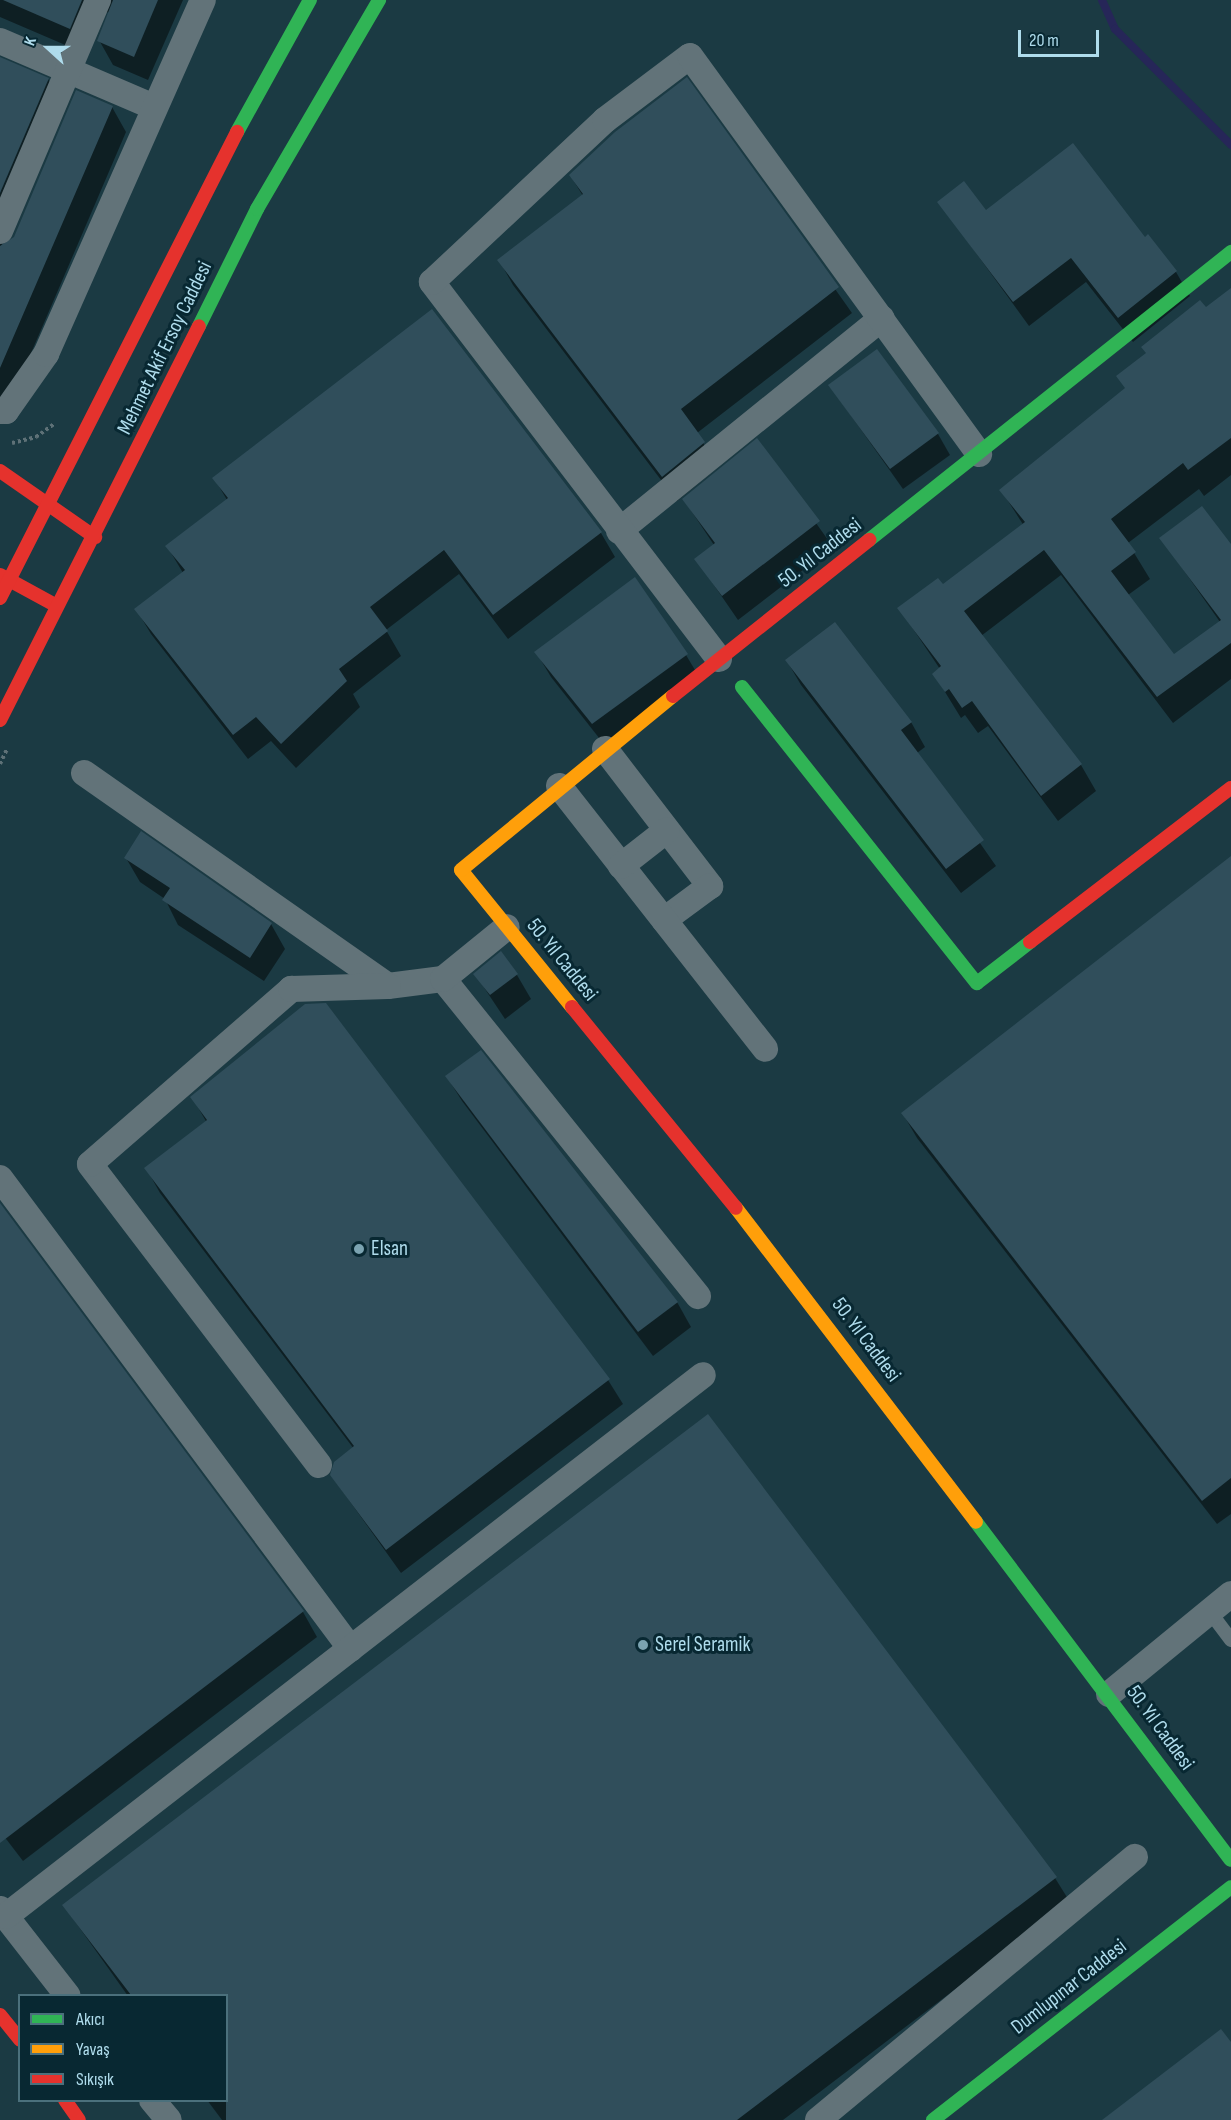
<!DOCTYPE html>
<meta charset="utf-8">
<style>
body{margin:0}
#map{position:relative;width:1231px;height:2120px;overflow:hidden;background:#1b3a43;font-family:"Sofia Sans Condensed",sans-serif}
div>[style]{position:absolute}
.shadow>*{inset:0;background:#0007}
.stream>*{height:8px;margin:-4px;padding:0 4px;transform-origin:4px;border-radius:4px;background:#262658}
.building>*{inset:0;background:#304e5b}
.path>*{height:4px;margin-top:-2px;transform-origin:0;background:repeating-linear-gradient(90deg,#5e7177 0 3px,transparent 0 6px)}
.lane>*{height:14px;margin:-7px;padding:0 7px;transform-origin:7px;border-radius:7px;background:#627379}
.street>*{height:26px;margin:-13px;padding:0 13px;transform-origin:13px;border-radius:13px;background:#627379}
.fast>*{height:14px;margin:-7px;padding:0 7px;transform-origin:7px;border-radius:7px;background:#30b455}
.slow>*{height:14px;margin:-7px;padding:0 7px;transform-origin:7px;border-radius:7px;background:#ff9f0a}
.jam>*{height:14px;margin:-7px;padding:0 7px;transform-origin:7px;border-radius:7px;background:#e5322d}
.dots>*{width:16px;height:16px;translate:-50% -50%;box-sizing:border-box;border:3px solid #082832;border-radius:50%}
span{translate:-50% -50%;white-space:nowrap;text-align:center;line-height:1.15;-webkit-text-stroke:6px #082832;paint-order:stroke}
.street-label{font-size:21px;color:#afdcec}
.poi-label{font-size:21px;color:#afdcec}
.left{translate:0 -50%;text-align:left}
.legend{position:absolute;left:18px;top:1994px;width:210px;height:108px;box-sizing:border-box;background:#082832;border:2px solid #4b707c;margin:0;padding:8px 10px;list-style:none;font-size:18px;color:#afdcec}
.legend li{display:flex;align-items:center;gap:12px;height:30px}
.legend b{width:30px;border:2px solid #4b707c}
.north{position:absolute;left:18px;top:18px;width:60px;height:60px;-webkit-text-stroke:4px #082832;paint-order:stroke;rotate:291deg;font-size:16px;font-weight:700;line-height:24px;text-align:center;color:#afdcec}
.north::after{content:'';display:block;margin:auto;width:21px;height:27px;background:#afdcec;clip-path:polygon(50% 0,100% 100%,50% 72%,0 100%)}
.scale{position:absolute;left:1018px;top:30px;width:81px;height:27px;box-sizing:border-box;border:3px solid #afdcec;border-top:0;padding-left:8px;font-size:18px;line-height:21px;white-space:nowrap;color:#afdcec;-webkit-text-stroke:4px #082832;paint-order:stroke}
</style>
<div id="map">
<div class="shadow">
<i style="clip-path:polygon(0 0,183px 0,148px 80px,113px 65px,99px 40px,109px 12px,102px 13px,84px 53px,0 17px)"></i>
<i style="clip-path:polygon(0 59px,48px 79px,62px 104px,0 249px,15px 238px,112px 107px,126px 132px,7px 409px,0 406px)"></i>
<i style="clip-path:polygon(687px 79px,852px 313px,697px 433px,718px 467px,677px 501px,513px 285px,499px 260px,583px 196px,570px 175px)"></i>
<i style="clip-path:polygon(939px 202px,1144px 239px,1176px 272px,1190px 296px,1133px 342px,1086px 282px,1029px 326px)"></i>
<i style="clip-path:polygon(1231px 289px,1231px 475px,1204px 496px,1199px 489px,1128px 543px,1150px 579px,1128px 595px,1174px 656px,1220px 622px,1161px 538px,1231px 546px,1231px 679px,1173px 723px,1061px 575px,981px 636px,1081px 765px,1096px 791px,1058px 821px,988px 726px,978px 733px,965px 715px,961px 718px,934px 674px,940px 669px,899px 608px,943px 586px,1024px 526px,1001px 490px,1126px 389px,1205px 309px)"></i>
<i style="clip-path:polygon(830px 386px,938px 434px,950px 455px,903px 489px)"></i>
<i style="clip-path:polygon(757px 440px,833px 547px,738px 620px,696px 559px,714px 545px,684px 500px)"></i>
<i style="clip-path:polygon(214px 478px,601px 533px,615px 557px,508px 639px,459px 574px,386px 630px,401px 656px,353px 694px,360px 707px,296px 768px,271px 741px,248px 759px,151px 634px,136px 609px,183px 573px,167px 546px,227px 500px)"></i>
<i style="clip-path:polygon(536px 652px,686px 655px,701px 680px,607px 748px,551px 677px)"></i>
<i style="clip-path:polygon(787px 661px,911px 722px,925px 747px,917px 753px,996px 866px,961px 893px,801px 685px)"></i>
<i style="clip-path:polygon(126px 858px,271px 924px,285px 949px,264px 981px,178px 925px,165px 899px,140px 882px)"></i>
<i style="clip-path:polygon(1231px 858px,1231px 1514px,1217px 1524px,917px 1138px,903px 1114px)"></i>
<i style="clip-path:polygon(475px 974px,517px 975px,531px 999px,505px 1019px)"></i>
<i style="clip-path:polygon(447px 1077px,677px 1302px,691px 1327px,653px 1356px,462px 1101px)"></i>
<i style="clip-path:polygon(192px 1097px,608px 1380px,623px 1404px,401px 1573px,331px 1475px,354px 1449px,160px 1193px,146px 1168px,207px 1123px)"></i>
<i style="clip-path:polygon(0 1204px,303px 1612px,317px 1637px,23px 1861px,0 1831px)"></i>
<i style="clip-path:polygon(1055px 1878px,1070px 1902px,783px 2120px,222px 2120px,207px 2100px,226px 2100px,226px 1996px,128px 1996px,64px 1906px)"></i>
</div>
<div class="stream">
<i style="left:1102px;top:0;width:32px;rotate:66deg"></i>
<i style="left:1115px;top:29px;width:164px;rotate:45deg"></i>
</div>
<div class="building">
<i style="clip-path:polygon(3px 0,82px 0,70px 29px)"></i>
<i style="clip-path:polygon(113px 0,158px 0,134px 57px,97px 41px)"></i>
<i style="clip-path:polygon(0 57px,49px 78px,0 193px)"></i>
<i style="clip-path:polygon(687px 77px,839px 287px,681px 409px,705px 442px,662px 477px,497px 260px,583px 194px,569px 175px,615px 132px)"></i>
<i style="clip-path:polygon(76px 90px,113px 106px,0 368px,0 246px,14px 237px)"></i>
<i style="clip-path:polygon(1073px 143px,1145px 237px,1148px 234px,1177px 271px,1118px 318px,1071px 258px,1013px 302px,937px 202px,964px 181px,986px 210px)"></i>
<i style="clip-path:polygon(1231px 288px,1231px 438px,1188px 470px,1183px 463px,1111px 519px,1136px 552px,1111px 571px,1174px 654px,1221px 620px,1159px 538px,1202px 506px,1231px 544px,1231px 643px,1157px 697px,1044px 550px,964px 611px,1082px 764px,1041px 796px,972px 701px,962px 708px,949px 689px,945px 692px,932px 674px,941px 666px,897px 608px,938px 578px,943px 584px,1025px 522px,999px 490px,1125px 388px,1116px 376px,1146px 353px,1141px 347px,1200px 300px,1206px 307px)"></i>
<i style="clip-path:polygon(432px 309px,602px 532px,493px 615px,444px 550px,370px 607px,388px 631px,339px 669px,347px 681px,281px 744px,256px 717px,233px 735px,134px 609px,185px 570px,165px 546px,228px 498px,212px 478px)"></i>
<i style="clip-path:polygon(877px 349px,939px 433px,890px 469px,828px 385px)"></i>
<i style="clip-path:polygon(757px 438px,820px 521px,722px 596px,694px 559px,715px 543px,682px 499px)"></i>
<i style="clip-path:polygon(635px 577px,688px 654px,592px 724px,534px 652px)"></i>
<i style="clip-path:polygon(835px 622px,912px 722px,901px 730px,984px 840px,946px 869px,785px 660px)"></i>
<i style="clip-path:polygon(141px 831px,272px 923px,250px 958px,162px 900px,170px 888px,124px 858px)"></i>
<i style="clip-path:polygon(1231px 856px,1231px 1478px,1202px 1501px,901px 1113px)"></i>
<i style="clip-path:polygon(501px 951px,518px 974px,490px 995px,473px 974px)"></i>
<i style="clip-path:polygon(326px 1003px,610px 1379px,386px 1550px,330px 1475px,334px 1462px,354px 1446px,144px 1168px,207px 1120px,190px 1097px,305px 1004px)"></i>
<i style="clip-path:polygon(481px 1050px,678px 1302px,638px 1332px,445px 1076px)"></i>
<i style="clip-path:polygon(0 1203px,304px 1611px,0 1843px)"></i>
<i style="clip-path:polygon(708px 1414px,1057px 1877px,737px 2120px,226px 2120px,226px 1995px,131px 1995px,62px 1905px)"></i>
<i style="clip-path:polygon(1221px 2029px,1231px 2042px,1231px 2120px,1102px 2120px)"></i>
</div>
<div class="path">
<i style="left:12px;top:443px;width:25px;rotate:-14deg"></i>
<i style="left:36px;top:437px;width:22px;rotate:-36deg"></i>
<i style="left:0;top:764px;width:17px;rotate:-65deg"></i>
</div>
<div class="lane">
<i style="left:1210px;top:1612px;width:35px;rotate:53deg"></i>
</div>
<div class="street">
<i style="left:0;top:41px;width:168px;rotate:23.2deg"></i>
<i style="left:0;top:231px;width:251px;rotate:-67deg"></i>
<i style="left:0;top:411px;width:6px"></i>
<i style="left:6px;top:411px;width:70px;rotate:-54.9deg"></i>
<i style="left:46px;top:354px;width:387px;rotate:-66.1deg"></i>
<i style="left:619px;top:531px;width:338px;rotate:-39deg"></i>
<i style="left:719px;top:659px;width:474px;rotate:-127.3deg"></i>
<i style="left:432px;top:282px;width:237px;rotate:-43.1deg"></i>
<i style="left:605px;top:120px;width:106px;rotate:-37deg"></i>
<i style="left:690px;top:56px;width:492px;rotate:54deg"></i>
<i style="left:605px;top:749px;width:173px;rotate:52.5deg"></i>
<i style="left:710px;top:886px;width:57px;rotate:143.5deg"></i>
<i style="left:84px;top:773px;width:371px;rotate:35deg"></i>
<i style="left:388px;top:986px;width:55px;rotate:-7.3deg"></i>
<i style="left:443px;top:979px;width:407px;rotate:51.2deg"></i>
<i style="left:559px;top:786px;width:334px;rotate:51.9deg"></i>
<i style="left:621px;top:866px;width:58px;rotate:-38deg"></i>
<i style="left:443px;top:979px;width:82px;rotate:-39.1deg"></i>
<i style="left:0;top:1178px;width:587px;rotate:53.31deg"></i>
<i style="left:319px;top:1465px;width:378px;rotate:-127.3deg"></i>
<i style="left:90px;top:1164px;width:267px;rotate:-41deg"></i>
<i style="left:291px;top:989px;width:97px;rotate:-1.8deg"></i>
<i style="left:1109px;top:1694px;width:158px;rotate:-39.3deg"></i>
<i style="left:0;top:1909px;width:110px;rotate:52deg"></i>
<i style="left:6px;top:1916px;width:882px;rotate:-37.82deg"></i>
<i style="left:152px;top:2100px;width:26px;rotate:50deg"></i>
<i style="left:818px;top:2120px;width:412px;rotate:-39.7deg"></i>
</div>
<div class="fast">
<i style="left:237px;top:132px;width:151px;rotate:-61.1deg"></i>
<i style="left:199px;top:326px;width:131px;rotate:-63.6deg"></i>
<i style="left:257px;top:209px;width:242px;rotate:-59.7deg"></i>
<i style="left:869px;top:540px;width:463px;rotate:-38.5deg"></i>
<i style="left:742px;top:687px;width:378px;rotate:51.6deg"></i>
<i style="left:977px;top:983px;width:67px;rotate:-37.7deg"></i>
<i style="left:976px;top:1522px;width:423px;rotate:53deg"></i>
<i style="left:933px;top:2120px;width:378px;rotate:-38deg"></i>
</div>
<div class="slow">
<i style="left:572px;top:1007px;width:176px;rotate:-129deg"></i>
<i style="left:461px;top:870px;width:274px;rotate:-39.4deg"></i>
<i style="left:736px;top:1208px;width:395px;rotate:52.6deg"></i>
</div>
<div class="jam">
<i style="left:0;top:471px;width:116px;rotate:34.8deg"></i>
<i style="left:0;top:575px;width:63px;rotate:28.6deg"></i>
<i style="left:0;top:598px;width:523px;rotate:-63.04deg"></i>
<i style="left:673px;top:696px;width:251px;rotate:-38.5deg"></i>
<i style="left:0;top:720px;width:441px;rotate:-63.2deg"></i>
<i style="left:1030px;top:942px;width:253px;rotate:-37.5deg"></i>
<i style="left:572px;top:1007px;width:259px;rotate:50.8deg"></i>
<i style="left:0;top:2015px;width:32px;rotate:51deg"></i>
<i style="left:65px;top:2100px;width:24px;rotate:55deg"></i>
</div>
<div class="dots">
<i style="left:359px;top:1249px;background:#7ba3b1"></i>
<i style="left:643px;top:1645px;background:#7ba3b1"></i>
</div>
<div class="street-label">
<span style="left:165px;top:348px;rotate:-64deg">Mehmet Akif Ersoy Caddesi</span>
<span style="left:820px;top:553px;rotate:-38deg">50. Yıl Caddesi</span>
<span style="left:562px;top:960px;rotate:51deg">50. Yıl Caddesi</span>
<span style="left:866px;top:1340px;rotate:53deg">50. Yıl Caddesi</span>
<span style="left:1160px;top:1728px;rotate:54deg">50. Yıl Caddesi</span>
<span style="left:1069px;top:1987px;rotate:-38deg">Dumlupınar Caddesi</span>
</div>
<div class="poi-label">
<span class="left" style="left:371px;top:1249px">Elsan</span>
<span class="left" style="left:655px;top:1645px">Serel Seramik</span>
</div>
<ul class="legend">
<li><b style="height:8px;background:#30b455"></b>Akıcı</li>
<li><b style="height:8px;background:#ff9f0a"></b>Yavaş</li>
<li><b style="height:8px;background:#e5322d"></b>Sıkışık</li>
</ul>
<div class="north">K</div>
<div class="scale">20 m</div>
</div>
